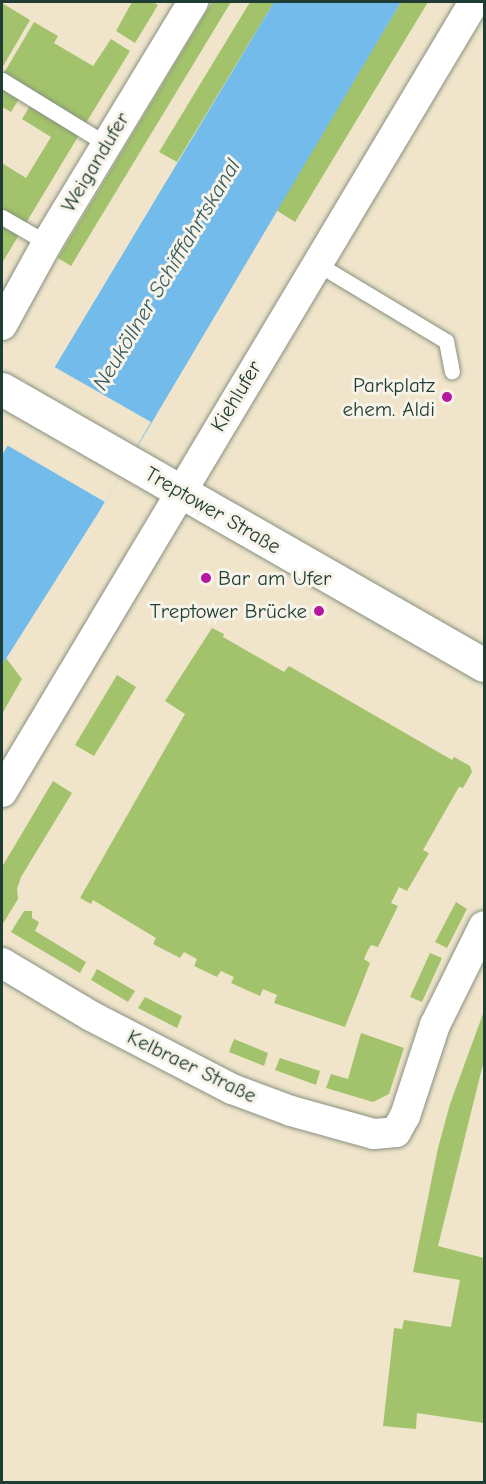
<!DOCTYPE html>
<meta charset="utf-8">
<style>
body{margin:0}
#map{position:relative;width:486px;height:1484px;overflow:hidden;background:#f0e5cb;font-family:"Comic Neue",sans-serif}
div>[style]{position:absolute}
.green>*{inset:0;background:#a2c36b}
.water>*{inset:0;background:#72bbea}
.pier>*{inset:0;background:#f0e5cb}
.roads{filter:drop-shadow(0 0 2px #889180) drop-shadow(0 0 2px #889180)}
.service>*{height:15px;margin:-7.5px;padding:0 7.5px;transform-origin:7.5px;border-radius:7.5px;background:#fff}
.minor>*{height:30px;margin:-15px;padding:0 15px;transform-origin:15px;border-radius:15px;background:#fff}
.tertiary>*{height:33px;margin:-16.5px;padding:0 16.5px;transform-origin:16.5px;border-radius:16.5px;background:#fff}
.dots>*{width:16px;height:16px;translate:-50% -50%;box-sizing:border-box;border:3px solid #f7f3e8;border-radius:50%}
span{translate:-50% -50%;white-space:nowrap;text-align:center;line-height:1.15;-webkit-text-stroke:6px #f7f3e8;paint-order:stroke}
.street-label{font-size:21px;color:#1f3d34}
.poi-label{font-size:21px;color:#1f3d34}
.right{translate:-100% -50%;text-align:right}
.left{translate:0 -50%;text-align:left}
.water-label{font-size:22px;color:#345c62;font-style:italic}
.frame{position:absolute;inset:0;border:3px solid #1f3d34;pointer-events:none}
</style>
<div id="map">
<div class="green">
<i style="clip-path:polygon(132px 2px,153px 2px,158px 5px,135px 43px,116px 31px)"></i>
<i style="clip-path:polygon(212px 2px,231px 2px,71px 266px,58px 258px)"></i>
<i style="clip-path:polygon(250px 2px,274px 2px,177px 162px,159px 152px)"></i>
<i style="clip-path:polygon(401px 2px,428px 2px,295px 222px,276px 210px)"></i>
<i style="clip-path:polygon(2px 3px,30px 20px,2px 68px)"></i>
<i style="clip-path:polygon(34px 22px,58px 36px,54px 43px,93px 66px,111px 39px,130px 51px,86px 123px,4px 73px)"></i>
<i style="clip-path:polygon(2px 89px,19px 99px,11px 112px,2px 107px)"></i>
<i style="clip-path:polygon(30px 106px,79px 135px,26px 223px,2px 209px,2px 163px,26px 178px,51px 137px,22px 119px)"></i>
<i style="clip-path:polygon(2px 225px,19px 235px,2px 263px)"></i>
<i style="clip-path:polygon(212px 628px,224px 634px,223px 637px,284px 672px,289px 666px,452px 760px,454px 757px,470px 766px,472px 772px,463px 788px,459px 787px,423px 850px,429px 853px,407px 891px,399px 887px,391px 903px,398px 906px,378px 947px,371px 945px,367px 952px,364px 959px,370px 963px,345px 1027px,274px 1003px,277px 995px,263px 989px,260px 996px,231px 983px,234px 977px,221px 971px,217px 977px,194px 966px,197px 959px,184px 952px,180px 958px,153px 944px,156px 938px,93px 900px,91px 904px,80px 898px,185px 714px,165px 701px)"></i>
<i style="clip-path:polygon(6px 658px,22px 679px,2px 714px,2px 665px)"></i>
<i style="clip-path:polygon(117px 675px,136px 687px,94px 756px,75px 745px)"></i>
<i style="clip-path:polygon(53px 781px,72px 793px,21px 877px,17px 889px,18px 899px,2px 925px,2px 867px)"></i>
<i style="clip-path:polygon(456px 902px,467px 909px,447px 948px,435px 942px)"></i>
<i style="clip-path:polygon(24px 911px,32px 911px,32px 918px,39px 922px,35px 931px,86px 962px,80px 973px,11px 932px)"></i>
<i style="clip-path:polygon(430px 953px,442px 958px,422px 1002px,410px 997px)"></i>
<i style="clip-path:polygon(97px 969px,135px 991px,128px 1002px,91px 980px)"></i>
<i style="clip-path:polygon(145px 997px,182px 1016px,177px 1028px,138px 1008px)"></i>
<i style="clip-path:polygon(484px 1011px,484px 1060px,438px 1246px,484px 1258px,484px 1423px,417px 1413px,416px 1429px,383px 1426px,394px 1328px,402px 1329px,404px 1320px,451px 1327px,460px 1280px,413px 1272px,438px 1148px,450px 1104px)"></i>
<i style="clip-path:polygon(361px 1033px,404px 1048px,389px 1094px,373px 1102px,326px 1088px,331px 1074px,348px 1079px)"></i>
<i style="clip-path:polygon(234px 1039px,268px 1053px,264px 1066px,229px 1052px)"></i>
<i style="clip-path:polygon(280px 1058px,320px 1071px,316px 1085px,275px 1070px)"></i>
</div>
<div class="water">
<i style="clip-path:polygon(274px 2px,401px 2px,97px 515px,2px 665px,2px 455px)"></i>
</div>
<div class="pier">
<i style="clip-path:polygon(51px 365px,151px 422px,105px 502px,5px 444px)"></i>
</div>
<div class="roads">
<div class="service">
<i style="left:2px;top:80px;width:122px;rotate:31.6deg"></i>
<i style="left:2px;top:217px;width:52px;rotate:30deg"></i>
<i style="left:316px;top:263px;width:152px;rotate:31deg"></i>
<i style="left:446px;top:341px;width:31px;rotate:79deg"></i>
</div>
<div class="minor">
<i style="left:2px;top:325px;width:94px;rotate:-61.2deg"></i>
<i style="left:47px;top:243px;width:282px;rotate:-58.8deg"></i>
<i style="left:2px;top:792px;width:920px;rotate:-59.14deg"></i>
<i style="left:2px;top:963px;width:104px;rotate:30.8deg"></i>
<i style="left:91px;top:1016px;width:159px;rotate:27.4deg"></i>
<i style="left:232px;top:1089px;width:63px;rotate:20.4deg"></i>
<i style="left:291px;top:1111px;width:86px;rotate:15.5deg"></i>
<i style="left:374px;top:1134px;width:22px;rotate:-5deg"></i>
<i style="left:396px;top:1132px;width:18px;rotate:-61deg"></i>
<i style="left:405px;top:1116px;width:96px;rotate:-71.8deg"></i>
<i style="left:435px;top:1025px;width:110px;rotate:-63.7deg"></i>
</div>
<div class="tertiary">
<i style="left:2px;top:389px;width:555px;rotate:29.8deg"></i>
</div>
</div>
<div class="dots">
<i style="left:447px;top:397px;background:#b5179e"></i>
<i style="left:206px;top:578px;background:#b5179e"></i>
<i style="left:319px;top:611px;background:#b5179e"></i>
</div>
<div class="street-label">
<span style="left:95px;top:162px;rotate:-59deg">Weigandufer</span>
<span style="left:236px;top:396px;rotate:-59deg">Kiehlufer</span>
<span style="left:213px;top:510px;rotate:30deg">Treptower Straße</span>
<span style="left:192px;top:1066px;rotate:26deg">Kelbraer Straße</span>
</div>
<div class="poi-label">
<span class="right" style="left:435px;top:397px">Parkplatz<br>ehem. Aldi</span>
<span class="left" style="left:218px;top:578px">Bar am Ufer</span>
<span class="right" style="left:307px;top:611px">Treptower Brücke</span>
</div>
<div class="water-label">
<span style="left:167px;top:275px;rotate:-59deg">Neuköllner Schifffahrtskanal</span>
</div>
<div class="frame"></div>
</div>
